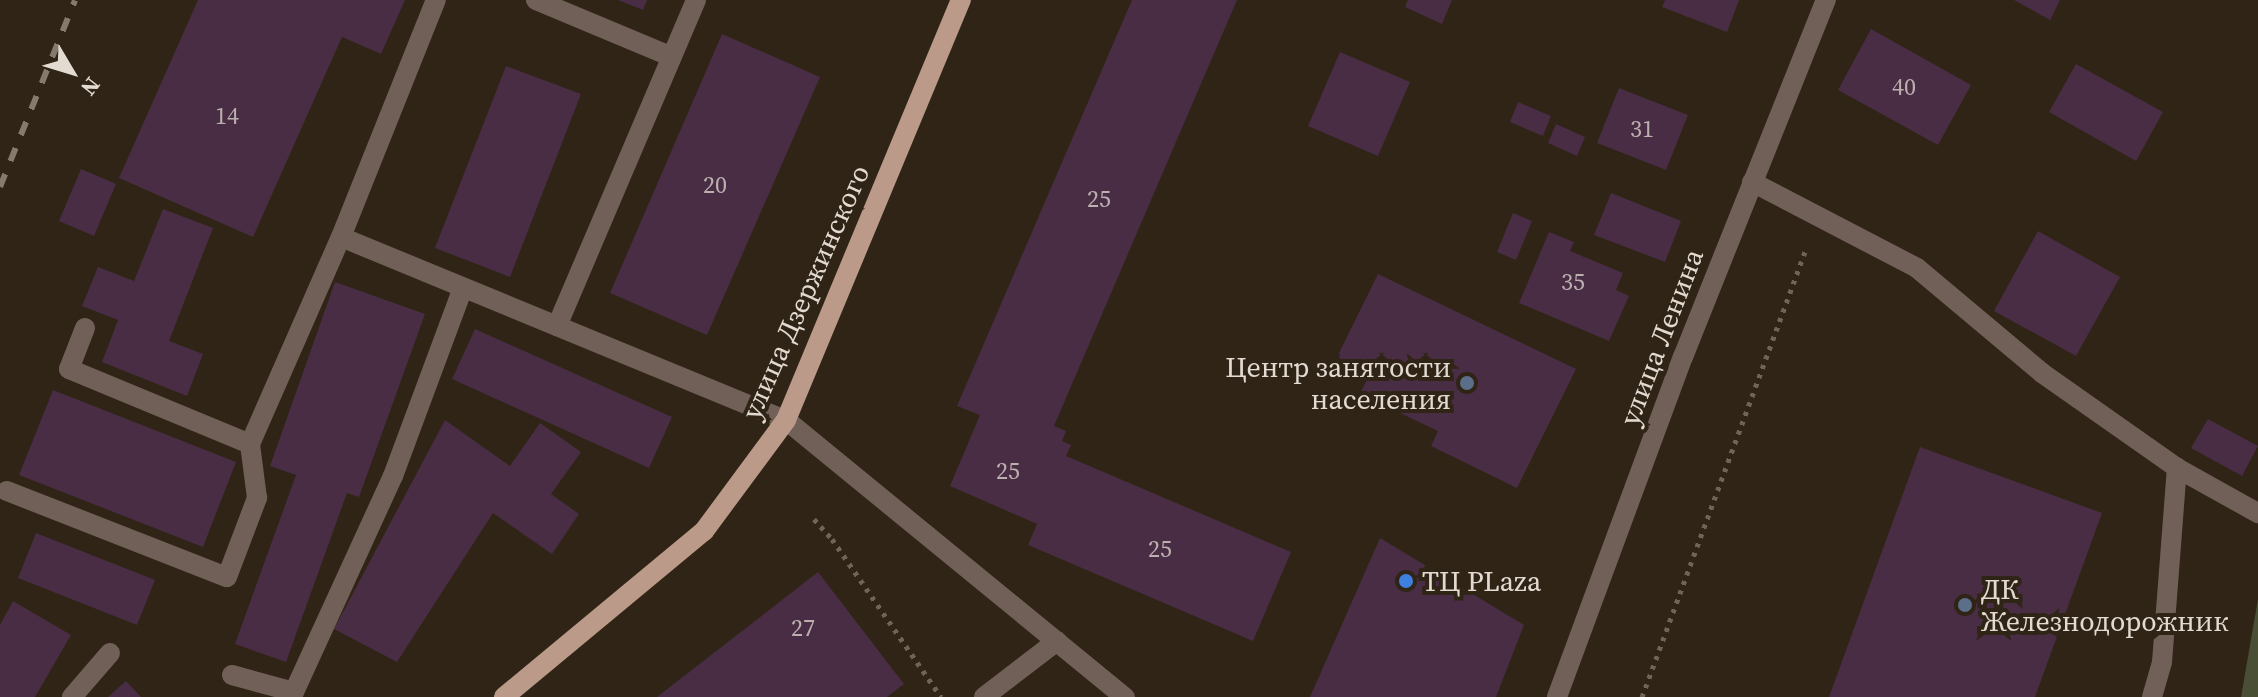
<!DOCTYPE html>
<meta charset="utf-8">
<style>
body{margin:0}
#map{position:relative;width:2258px;height:697px;overflow:hidden;background:#2f2415;font-family:"Source Serif 4",serif}
div>[style]{position:absolute}
.green>*{inset:0;background:#484f35}
.building>*{inset:0;background:#482d45}
.path>*{height:5px;margin-top:-2.5px;transform-origin:0;background:repeating-linear-gradient(90deg,#6e6457 0 4px,transparent 0 10px)}
.minor>*{height:20px;margin:-10px;padding:0 10px;transform-origin:10px;border-radius:10px;background:#716058}
.major>*{height:20px;margin:-10px;padding:0 10px;transform-origin:10px;border-radius:10px;background:#bc9a89}
.rail>*{height:6px;margin-top:-3px;transform-origin:0;background:repeating-linear-gradient(90deg,#847a6e 0 14px,transparent 0 28px)}
.dots>*{width:22px;height:22px;translate:-50% -50%;box-sizing:border-box;border:4px solid #2f2415;border-radius:50%}
span{translate:-50% -50%;white-space:nowrap;text-align:center;line-height:1.15;-webkit-text-stroke:8px #2f2415;paint-order:stroke}
.number-label{font-size:24px;color:#bcb0af}
.number-label span{-webkit-text-stroke-width:0}
.street-label{font-size:28px;color:#e3dbd2}
.poi-label{font-size:28px;color:#e3dbd2}
.right{translate:-100% -50%;text-align:right}
.left{translate:0 -50%;text-align:left}
.north{position:absolute;left:32px;top:32px;width:80px;height:80px;-webkit-text-stroke:6px #2f2415;paint-order:stroke;rotate:128deg;font-size:22px;font-weight:700;line-height:32px;text-align:center;color:#e3dbd2}
.north::after{content:'';display:block;margin:auto;width:28px;height:36px;background:#e3dbd2;clip-path:polygon(50% 0,100% 100%,50% 72%,0 100%)}
</style>
<div id="map">
<div class="green">
<i style="clip-path:polygon(2258px 599px,2258px 697px,2241px 697px)"></i>
</div>
<div class="building">
<i style="clip-path:polygon(198px 0,405px 0,381px 54px,342px 37px,253px 237px,119px 178px)"></i>
<i style="clip-path:polygon(618px 0,647px 0,643px 10px)"></i>
<i style="clip-path:polygon(1132px 0,1237px 0,1054px 426px,1066px 431px,1062px 441px,1071px 445px,1066px 456px,1291px 552px,1253px 641px,1028px 545px,1037px 524px,950px 486px,980px 415px,957px 406px)"></i>
<i style="clip-path:polygon(1408px 0,1452px 0,1442px 24px,1405px 7px)"></i>
<i style="clip-path:polygon(1665px 0,1739px 0,1727px 32px,1662px 7px)"></i>
<i style="clip-path:polygon(2014px 0,2060px 0,2050px 20px)"></i>
<i style="clip-path:polygon(1871px 29px,1971px 85px,1938px 145px,1838px 90px)"></i>
<i style="clip-path:polygon(722px 34px,820px 77px,707px 335px,610px 293px)"></i>
<i style="clip-path:polygon(1340px 52px,1410px 82px,1378px 156px,1308px 126px)"></i>
<i style="clip-path:polygon(2076px 64px,2163px 112px,2136px 161px,2049px 112px)"></i>
<i style="clip-path:polygon(506px 66px,581px 94px,510px 277px,435px 248px)"></i>
<i style="clip-path:polygon(1619px 88px,1688px 115px,1666px 170px,1597px 143px)"></i>
<i style="clip-path:polygon(1518px 102px,1551px 116px,1543px 136px,1510px 122px)"></i>
<i style="clip-path:polygon(1556px 124px,1585px 137px,1577px 156px,1548px 143px)"></i>
<i style="clip-path:polygon(81px 169px,116px 184px,94px 236px,59px 221px)"></i>
<i style="clip-path:polygon(1611px 193px,1681px 221px,1665px 262px,1594px 235px)"></i>
<i style="clip-path:polygon(163px 209px,213px 228px,169px 341px,203px 354px,187px 396px,102px 362px,118px 320px,82px 306px,98px 267px,134px 281px)"></i>
<i style="clip-path:polygon(1513px 213px,1532px 221px,1516px 260px,1497px 252px)"></i>
<i style="clip-path:polygon(2038px 231px,2120px 277px,2076px 356px,1994px 311px)"></i>
<i style="clip-path:polygon(1549px 232px,1574px 242px,1570px 251px,1623px 273px,1616px 290px,1629px 296px,1609px 341px,1519px 303px)"></i>
<i style="clip-path:polygon(1378px 274px,1576px 369px,1517px 488px,1431px 446px,1438px 431px,1360px 394px,1370px 373px,1337px 357px)"></i>
<i style="clip-path:polygon(335px 282px,425px 314px,359px 497px,347px 493px,286px 662px,235px 644px,296px 475px,270px 466px)"></i>
<i style="clip-path:polygon(475px 329px,672px 417px,649px 468px,452px 379px)"></i>
<i style="clip-path:polygon(53px 390px,236px 462px,203px 547px,19px 475px)"></i>
<i style="clip-path:polygon(2208px 419px,2258px 446px,2242px 476px,2191px 448px)"></i>
<i style="clip-path:polygon(445px 420px,510px 466px,540px 423px,581px 452px,551px 494px,579px 514px,552px 554px,493px 513px,397px 662px,334px 629px)"></i>
<i style="clip-path:polygon(1920px 447px,2102px 513px,2035px 697px,1829px 697px)"></i>
<i style="clip-path:polygon(36px 533px,155px 580px,137px 625px,18px 578px)"></i>
<i style="clip-path:polygon(1380px 538px,1524px 625px,1496px 697px,1310px 697px)"></i>
<i style="clip-path:polygon(818px 572px,904px 684px,887px 697px,657px 697px)"></i>
<i style="clip-path:polygon(13px 601px,71px 635px,35px 697px,0 697px,0 625px)"></i>
<i style="clip-path:polygon(126px 681px,141px 697px,108px 697px)"></i>
</div>
<div class="path">
<i style="left:814px;top:519px;width:27px;rotate:48deg"></i>
<i style="left:832px;top:539px;width:192px;rotate:55.4deg"></i>
<i style="left:1642px;top:697px;width:475px;rotate:-69.9deg"></i>
</div>
<div class="minor">
<i style="left:536px;top:0;width:147px;rotate:22.7deg"></i>
<i style="left:1752px;top:182px;width:186px;rotate:27.5deg"></i>
<i style="left:1917px;top:268px;width:163px;rotate:40deg"></i>
<i style="left:2042px;top:373px;width:165px;rotate:35.1deg"></i>
<i style="left:2177px;top:468px;width:93px;rotate:29.1deg"></i>
<i style="left:341px;top:237px;width:481px;rotate:22.4deg"></i>
<i style="left:786px;top:420px;width:438px;rotate:39.3deg"></i>
<i style="left:557px;top:326px;width:354px;rotate:-66.9deg"></i>
<i style="left:85px;top:328px;width:44px;rotate:111.3deg"></i>
<i style="left:69px;top:369px;width:196px;rotate:22.5deg"></i>
<i style="left:7px;top:491px;width:236px;rotate:21.4deg"></i>
<i style="left:227px;top:577px;width:85px;rotate:-69.2deg"></i>
<i style="left:257px;top:498px;width:54px;rotate:-97.4deg"></i>
<i style="left:250px;top:444px;width:226px;rotate:-66.3deg"></i>
<i style="left:341px;top:237px;width:255px;rotate:-68.2deg"></i>
<i style="left:232px;top:675px;width:64px;rotate:15.3deg"></i>
<i style="left:294px;top:692px;width:238px;rotate:-65.4deg"></i>
<i style="left:393px;top:476px;width:201px;rotate:-69.6deg"></i>
<i style="left:72px;top:697px;width:58px;rotate:-49.2deg"></i>
<i style="left:984px;top:697px;width:92px;rotate:-37.5deg"></i>
<i style="left:1557px;top:697px;width:363px;rotate:-69.7deg"></i>
<i style="left:1683px;top:357px;width:385px;rotate:-68.2deg"></i>
<i style="left:2152px;top:697px;width:36px;rotate:-74deg"></i>
<i style="left:2162px;top:662px;width:195px;rotate:-85.6deg"></i>
</div>
<div class="major">
<i style="left:504px;top:697px;width:260px;rotate:-39.7deg"></i>
<i style="left:704px;top:531px;width:138px;rotate:-53.5deg"></i>
<i style="left:786px;top:420px;width:455px;rotate:-67.4deg"></i>
</div>
<div class="rail">
<i style="left:0;top:187px;width:201px;rotate:-68.1deg"></i>
</div>
<div class="dots">
<i style="left:1467px;top:383px;background:#5c6f8a"></i>
<i style="left:1406px;top:581px;background:#3f7fe0"></i>
<i style="left:1965px;top:605px;background:#5c6f8a"></i>
</div>
<div class="number-label">
<span style="left:1904px;top:87px">40</span>
<span style="left:227px;top:116px">14</span>
<span style="left:1642px;top:129px">31</span>
<span style="left:715px;top:185px">20</span>
<span style="left:1099px;top:199px">25</span>
<span style="left:1573px;top:282px">35</span>
<span style="left:1008px;top:471px">25</span>
<span style="left:1160px;top:549px">25</span>
<span style="left:803px;top:628px">27</span>
</div>
<div class="street-label">
<span style="left:805px;top:292px;rotate:-66deg">улица Дзержинского</span>
<span style="left:1661px;top:337px;rotate:-69deg">улица Ленина</span>
</div>
<div class="poi-label">
<span class="right" style="left:1451px;top:383px">Центр занятости<br>населения</span>
<span class="left" style="left:1422px;top:581px">ТЦ PLaza</span>
<span class="left" style="left:1981px;top:605px">ДК<br>Железнодорожник</span>
</div>
<div class="north">N</div>
</div>
